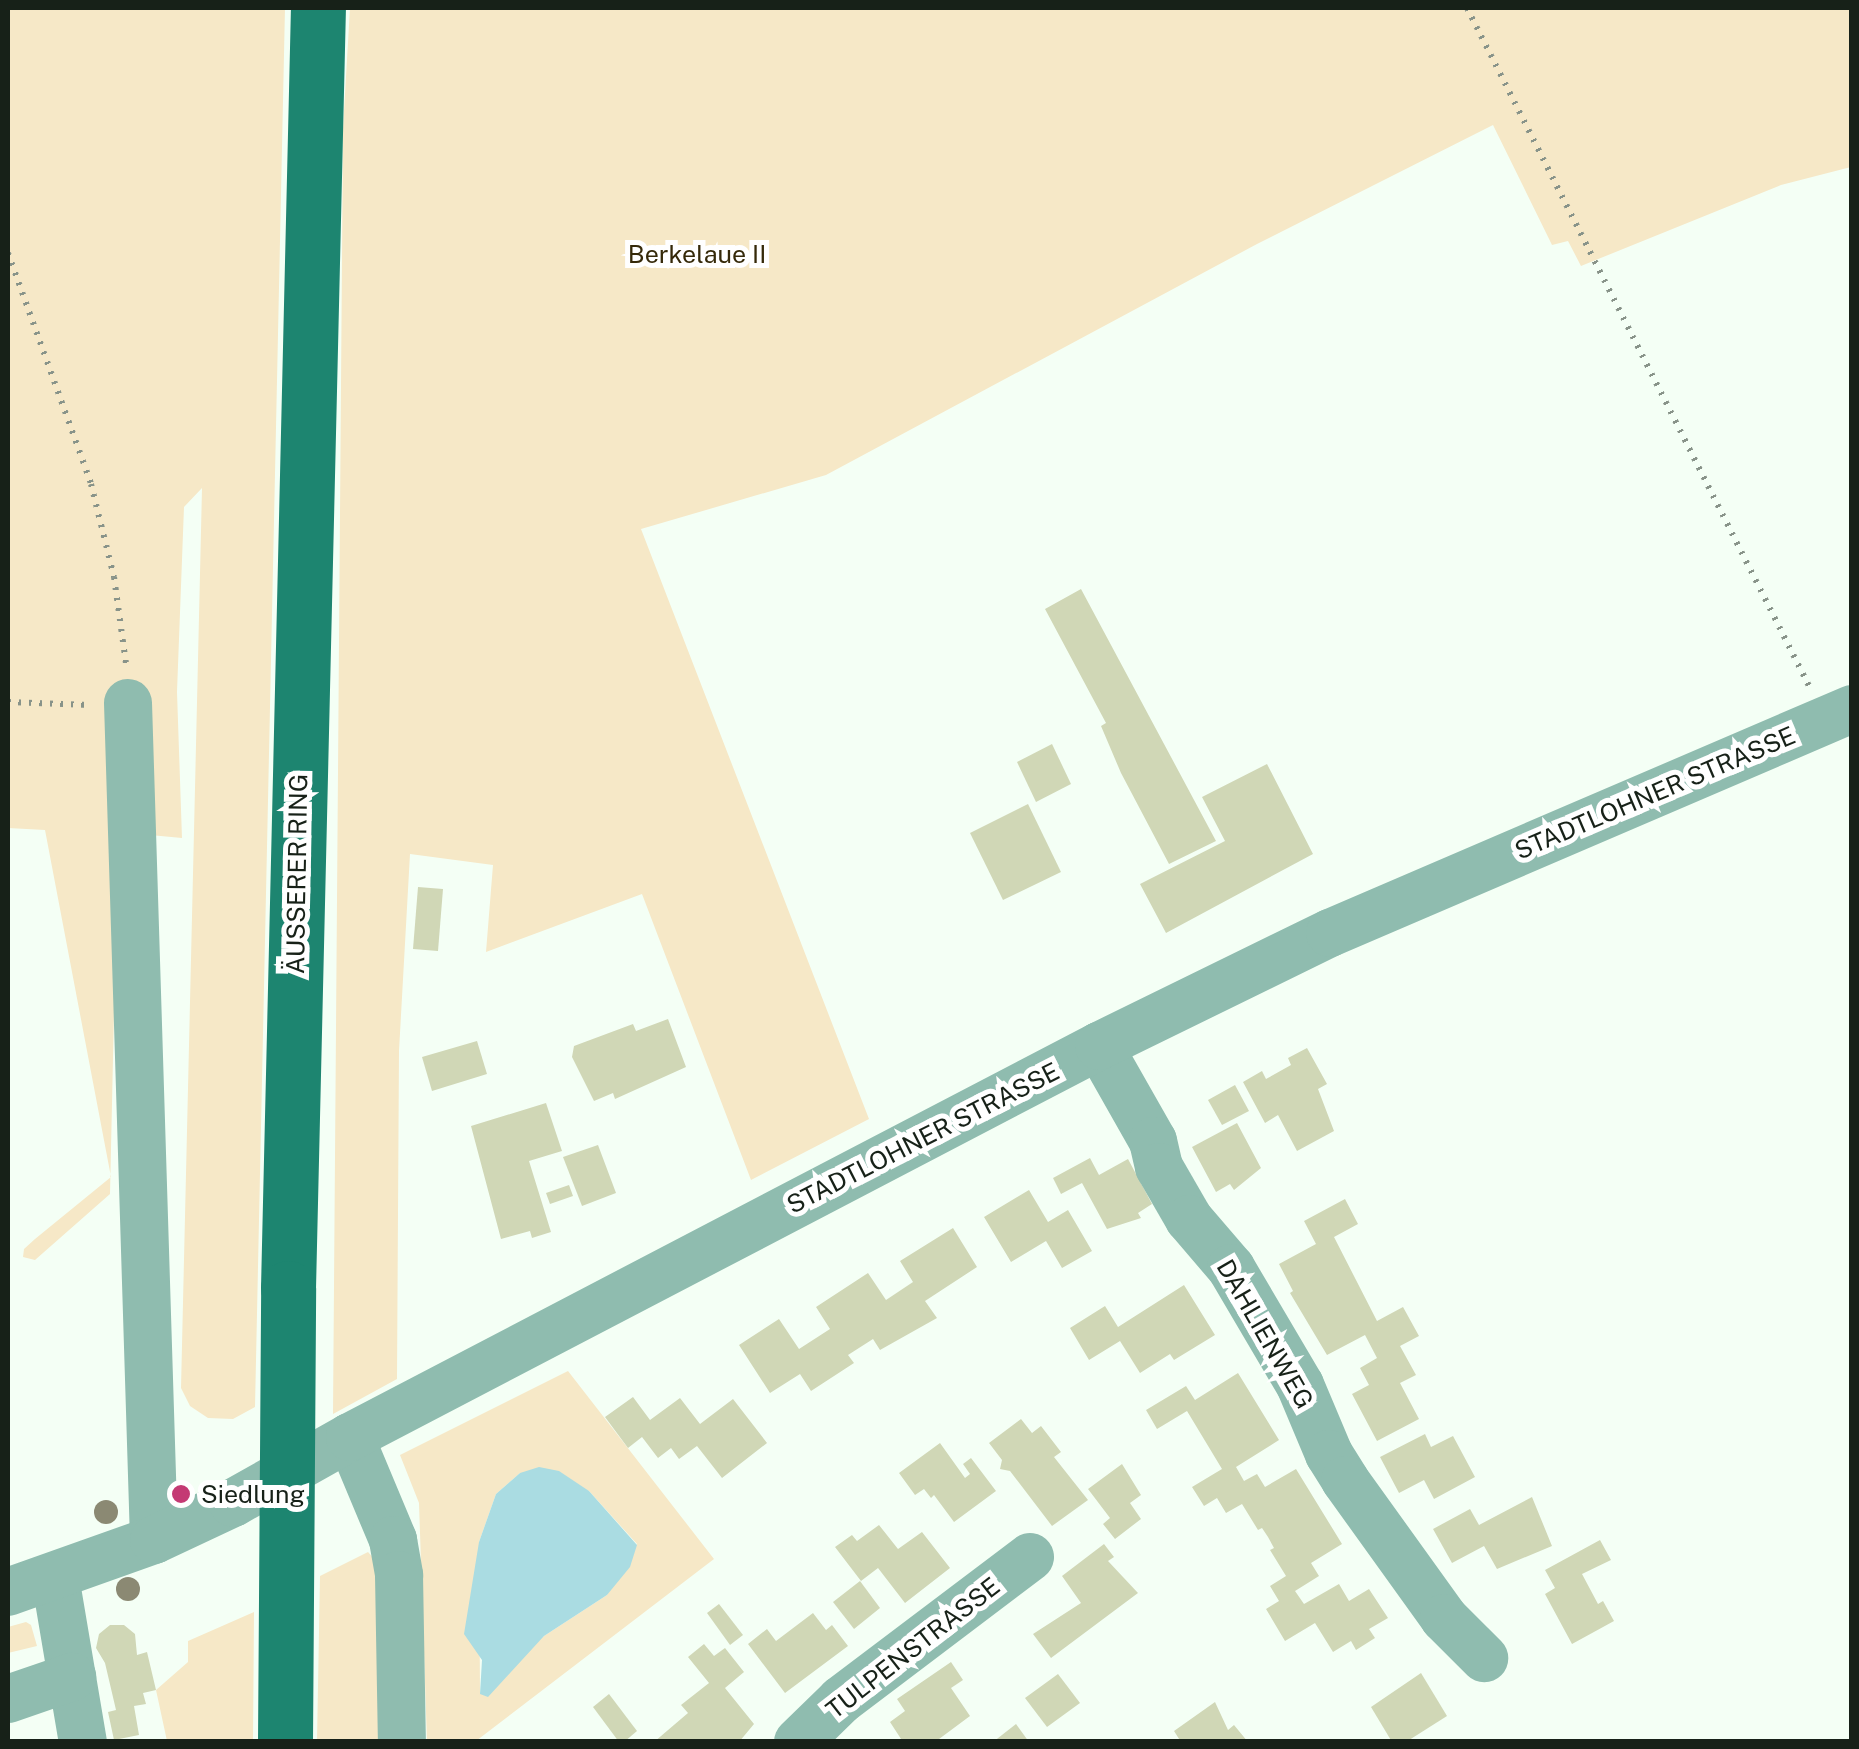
<!DOCTYPE html>
<meta charset="utf-8">
<style>
body{margin:0}
#map{position:relative;width:1859px;height:1749px;overflow:hidden;background:#f4fff5;font-family:"Public Sans",sans-serif}
div>[style]{position:absolute}
.green>*{inset:0;background:#f6e8c7}
.water>*{inset:0;background:#aadce2}
.building>*{inset:0;background:#d0d7b6}
.path>*{height:6px;margin-top:-3px;transform-origin:0;background:repeating-linear-gradient(90deg,#889389 0 2.5px,transparent 0 10.5px)}
.minor>*{height:48px;margin:-24px;padding:0 24px;transform-origin:24px;border-radius:24px;background:#8fbcaf}
.major>*{height:55px;margin:-27.5px;padding:0 27.5px;transform-origin:27.5px;border-radius:27.5px;background:#1d8570}
.major-bridge>*{height:55px;margin:-27.5px;padding:0 27.5px;transform-origin:27.5px;border-radius:27.5px;background:#1d8570}
.trees>*{width:24px;height:24px;margin:-12px;border-radius:50%;background:#8b8973}
.dots>*{width:28px;height:28px;translate:-50% -50%;box-sizing:border-box;border:5px solid #fff;border-radius:50%}
span{translate:-50% -50%;white-space:nowrap;text-align:center;line-height:1.15;-webkit-text-stroke:10px #fff;paint-order:stroke}
.park-label{font-size:25px;color:#352909}
.street-label{font-size:25px;color:#172118}
.poi-label{font-size:25px;color:#172118}
.left{translate:0 -50%;text-align:left}
.frame{position:absolute;inset:0;border:10px solid #172118;pointer-events:none}
</style>
<div id="map">
<div class="green">
<i style="clip-path:polygon(8px 8px,285px 8px,255px 1407px,233px 1419px,208px 1418px,190px 1406px,181px 1388px,202px 488px,184px 507px,177px 692px,182px 838px,118px 832px,110px 1194px,35px 1260px,23px 1257px,24px 1249px,35px 1239px,111px 1177px,45px 830px,8px 828px)"></i>
<i style="clip-path:polygon(350px 8px,1851px 8px,1851px 167px,1781px 185px,1581px 266px,1568px 241px,1552px 245px,1493px 125px,1257px 244px,826px 475px,641px 529px,869px 1119px,751px 1180px,642px 894px,486px 952px,493px 865px,410px 854px,399px 1051px,397px 1379px,333px 1414px,343px 128px)"></i>
<i style="clip-path:polygon(evenodd,568px 1371px,714px 1559px,476px 1741px,427px 1741px,419px 1503px,400px 1455px,568px 1371px,520px 1473px,589px 1491px,637px 1544px,607px 1595px,544px 1636px,480px 1693px,479px 1542px,496px 1494px,520px 1473px)"></i>
<i style="clip-path:polygon(368px 1552px,376px 1561px,381px 1741px,317px 1742px,320px 1576px)"></i>
<i style="clip-path:polygon(254px 1612px,253px 1741px,167px 1741px,156px 1690px,188px 1662px,188px 1641px)"></i>
<i style="clip-path:polygon(26px 1622px,31px 1625px,37px 1646px,8px 1653px,8px 1627px)"></i>
</div>
<div class="water">
<i style="clip-path:polygon(539px 1467px,559px 1471px,589px 1491px,637px 1545px,630px 1567px,607px 1595px,544px 1636px,488px 1697px,480px 1694px,482px 1660px,464px 1634px,479px 1542px,496px 1494px,520px 1473px)"></i>
</div>
<div class="building">
<i style="clip-path:polygon(1081px 589px,1216px 841px,1169px 864px,1121px 773px,1101px 726px,1106px 723px,1045px 609px)"></i>
<i style="clip-path:polygon(1052px 744px,1071px 784px,1036px 802px,1017px 762px)"></i>
<i style="clip-path:polygon(1267px 764px,1313px 854px,1166px 933px,1140px 884px,1225px 841px,1202px 797px)"></i>
<i style="clip-path:polygon(1028px 804px,1061px 872px,1003px 900px,970px 833px)"></i>
<i style="clip-path:polygon(418px 887px,443px 889px,438px 951px,413px 949px)"></i>
<i style="clip-path:polygon(668px 1019px,686px 1067px,615px 1099px,613px 1093px,594px 1101px,572px 1057px,574px 1046px,633px 1024px,636px 1031px)"></i>
<i style="clip-path:polygon(477px 1041px,487px 1074px,432px 1091px,422px 1057px)"></i>
<i style="clip-path:polygon(1307px 1048px,1327px 1084px,1318px 1089px,1334px 1131px,1297px 1151px,1278px 1115px,1265px 1123px,1243px 1082px,1262px 1071px,1266px 1079px,1291px 1065px,1288px 1058px)"></i>
<i style="clip-path:polygon(1235px 1085px,1249px 1111px,1222px 1125px,1208px 1100px)"></i>
<i style="clip-path:polygon(546px 1103px,562px 1151px,529px 1161px,551px 1232px,532px 1238px,530px 1231px,501px 1239px,471px 1126px)"></i>
<i style="clip-path:polygon(1237px 1123px,1261px 1168px,1234px 1190px,1230px 1184px,1216px 1192px,1192px 1147px)"></i>
<i style="clip-path:polygon(598px 1145px,616px 1193px,582px 1206px,563px 1157px)"></i>
<i style="clip-path:polygon(1090px 1158px,1099px 1175px,1128px 1159px,1152px 1204px,1138px 1213px,1141px 1218px,1107px 1229px,1082px 1183px,1061px 1194px,1053px 1178px)"></i>
<i style="clip-path:polygon(569px 1185px,573px 1196px,550px 1204px,546px 1193px)"></i>
<i style="clip-path:polygon(1029px 1190px,1048px 1222px,1068px 1210px,1092px 1251px,1062px 1268px,1046px 1241px,1011px 1262px,984px 1217px)"></i>
<i style="clip-path:polygon(1345px 1199px,1358px 1224px,1334px 1237px,1377px 1321px,1403px 1307px,1419px 1336px,1400px 1346px,1416px 1375px,1400px 1383px,1419px 1419px,1377px 1441px,1352px 1394px,1369px 1385px,1360px 1368px,1377px 1358px,1365px 1335px,1327px 1355px,1290px 1293px,1293px 1291px,1279px 1264px,1316px 1244px,1304px 1221px)"></i>
<i style="clip-path:polygon(953px 1228px,977px 1267px,925px 1301px,937px 1318px,880px 1350px,873px 1339px,848px 1355px,854px 1363px,811px 1391px,800px 1374px,770px 1393px,739px 1345px,779px 1319px,799px 1349px,830px 1329px,816px 1307px,868px 1273px,886px 1300px,913px 1282px,900px 1261px)"></i>
<i style="clip-path:polygon(1184px 1285px,1215px 1335px,1174px 1360px,1170px 1354px,1140px 1373px,1120px 1341px,1089px 1360px,1070px 1328px,1105px 1306px,1118px 1327px)"></i>
<i style="clip-path:polygon(1238px 1373px,1279px 1440px,1236px 1467px,1244px 1481px,1257px 1474px,1265px 1487px,1296px 1469px,1342px 1544px,1311px 1563px,1319px 1576px,1295px 1591px,1304px 1604px,1339px 1584px,1349px 1601px,1369px 1589px,1388px 1618px,1369px 1629px,1375px 1638px,1356px 1650px,1351px 1641px,1333px 1652px,1315px 1623px,1285px 1641px,1266px 1609px,1279px 1601px,1270px 1586px,1286px 1576px,1270px 1550px,1274px 1548px,1268px 1537px,1262px 1528px,1258px 1530px,1242px 1504px,1226px 1513px,1217px 1498px,1204px 1506px,1192px 1487px,1222px 1469px,1187px 1411px,1157px 1429px,1146px 1410px,1186px 1386px,1195px 1400px)"></i>
<i style="clip-path:polygon(633px 1397px,650px 1420px,680px 1398px,700px 1424px,733px 1399px,767px 1443px,722px 1478px,697px 1446px,679px 1459px,671px 1448px,658px 1458px,642px 1437px,628px 1448px,605px 1417px)"></i>
<i style="clip-path:polygon(1021px 1419px,1032px 1433px,1041px 1426px,1061px 1452px,1054px 1457px,1088px 1500px,1052px 1526px,1010px 1471px,1000px 1469px,1002px 1460px,989px 1443px)"></i>
<i style="clip-path:polygon(1425px 1434px,1431px 1447px,1453px 1436px,1475px 1477px,1434px 1499px,1424px 1480px,1399px 1493px,1380px 1457px)"></i>
<i style="clip-path:polygon(940px 1443px,965px 1478px,970px 1474px,963px 1464px,971px 1458px,996px 1491px,954px 1522px,934px 1495px,931px 1498px,924px 1489px,915px 1495px,899px 1473px)"></i>
<i style="clip-path:polygon(1122px 1464px,1141px 1495px,1130px 1503px,1141px 1519px,1115px 1539px,1103px 1524px,1110px 1518px,1088px 1489px)"></i>
<i style="clip-path:polygon(1532px 1497px,1552px 1546px,1497px 1569px,1484px 1546px,1452px 1563px,1433px 1529px,1470px 1509px,1479px 1525px)"></i>
<i style="clip-path:polygon(879px 1525px,898px 1549px,922px 1532px,950px 1568px,905px 1603px,878px 1568px,861px 1581px,835px 1547px,852px 1535px,857px 1541px)"></i>
<i style="clip-path:polygon(1600px 1540px,1611px 1560px,1582px 1574px,1598px 1604px,1603px 1601px,1614px 1621px,1572px 1644px,1545px 1594px,1555px 1588px,1545px 1570px)"></i>
<i style="clip-path:polygon(1104px 1544px,1114px 1557px,1108px 1561px,1138px 1593px,1051px 1658px,1033px 1634px,1081px 1603px,1062px 1576px)"></i>
<i style="clip-path:polygon(860px 1581px,880px 1608px,854px 1629px,833px 1602px)"></i>
<i style="clip-path:polygon(719px 1604px,743px 1635px,730px 1645px,707px 1613px)"></i>
<i style="clip-path:polygon(813px 1613px,826px 1630px,832px 1625px,848px 1646px,785px 1693px,748px 1644px,767px 1629px,776px 1641px)"></i>
<i style="clip-path:polygon(110px 1625px,124px 1625px,135px 1634px,137px 1655px,147px 1652px,156px 1690px,143px 1693px,146px 1704px,134px 1706px,139px 1735px,114px 1740px,108px 1712px,116px 1710px,105px 1663px,96px 1648px,99px 1634px)"></i>
<i style="clip-path:polygon(704px 1644px,714px 1656px,725px 1648px,744px 1672px,725px 1688px,754px 1724px,739px 1742px,654px 1742px,688px 1713px,681px 1705px,709px 1683px,688px 1657px)"></i>
<i style="clip-path:polygon(951px 1662px,963px 1680px,951px 1688px,970px 1716px,935px 1742px,903px 1742px,890px 1722px,905px 1711px,897px 1699px)"></i>
<i style="clip-path:polygon(1421px 1673px,1447px 1716px,1406px 1742px,1392px 1742px,1371px 1707px)"></i>
<i style="clip-path:polygon(1058px 1674px,1080px 1703px,1047px 1727px,1025px 1698px)"></i>
<i style="clip-path:polygon(609px 1694px,637px 1731px,624px 1742px,619px 1742px,593px 1707px)"></i>
<i style="clip-path:polygon(1215px 1702px,1228px 1730px,1234px 1725px,1248px 1742px,1181px 1742px,1174px 1731px)"></i>
<i style="clip-path:polygon(1016px 1724px,1029px 1742px,993px 1742px)"></i>
</div>
<div class="path">
<i style="left:1467px;top:8px;width:762px;rotate:63.23deg"></i>
<i style="left:8px;top:253px;width:245px;rotate:70.2deg"></i>
<i style="left:91px;top:484px;width:96px;rotate:76.1deg"></i>
<i style="left:114px;top:577px;width:87px;rotate:82.1deg"></i>
<i style="left:8px;top:702px;width:82px;rotate:2.1deg"></i>
</div>
<div class="minor">
<i style="left:128px;top:703px;width:837px;rotate:88.22deg"></i>
<i style="left:1099px;top:1046px;width:109px;rotate:60.4deg"></i>
<i style="left:1153px;top:1141px;width:27px;rotate:77deg"></i>
<i style="left:1159px;top:1167px;width:60px;rotate:60deg"></i>
<i style="left:1189px;top:1219px;width:65px;rotate:49.4deg"></i>
<i style="left:1231px;top:1268px;width:136px;rotate:59.5deg"></i>
<i style="left:1300px;top:1385px;width:75px;rotate:67.2deg"></i>
<i style="left:1329px;top:1454px;width:31px;rotate:58deg"></i>
<i style="left:1345px;top:1480px;width:170px;rotate:54.3deg"></i>
<i style="left:1444px;top:1618px;width:57px;rotate:45deg"></i>
<i style="left:350px;top:1437px;width:112px;rotate:67.3deg"></i>
<i style="left:393px;top:1540px;width:36px;rotate:80deg"></i>
<i style="left:399px;top:1575px;width:167px;rotate:89deg"></i>
<i style="left:55px;top:1577px;width:167px;rotate:80.4deg"></i>
<i style="left:8px;top:1592px;width:155px;rotate:-19.6deg"></i>
<i style="left:154px;top:1540px;width:87px;rotate:-25.1deg"></i>
<i style="left:233px;top:1503px;width:134px;rotate:-29.4deg"></i>
<i style="left:350px;top:1437px;width:845px;rotate:-27.57deg"></i>
<i style="left:1099px;top:1046px;width:257px;rotate:-26.1deg"></i>
<i style="left:1330px;top:933px;width:568px;rotate:-23.23deg"></i>
<i style="left:8px;top:1699px;width:68px;rotate:-19deg"></i>
<i style="left:798px;top:1742px;width:60px;rotate:-44.3deg"></i>
<i style="left:841px;top:1700px;width:237px;rotate:-37.1deg"></i>
</div>
<div class="major">
<i style="left:288px;top:1288px;width:1280px;rotate:-88.66deg"></i>
</div>
<div class="major-bridge">
<i style="left:285px;top:1742px;width:454px;rotate:-89.6deg"></i>
</div>
<div class="trees">
<i style="left:106px;top:1512px"></i>
<i style="left:128px;top:1589px"></i>
</div>
<div class="dots">
<i style="left:181px;top:1494px;background:#c43a74"></i>
</div>
<div class="park-label">
<span style="left:697px;top:254px">Berkelaue II</span>
</div>
<div class="street-label">
<span style="left:1655px;top:793px;rotate:-23deg">STADTLOHNER STRASSE</span>
<span style="left:297px;top:874px;rotate:-89deg">ÄUSSERER RING</span>
<span style="left:923px;top:1138px;rotate:-27deg">STADTLOHNER STRASSE</span>
<span style="left:1265px;top:1334px;rotate:60deg">DAHLIENWEG</span>
<span style="left:913px;top:1648px;rotate:-38deg">TULPENSTRASSE</span>
</div>
<div class="poi-label">
<span class="left" style="left:201px;top:1494px">Siedlung</span>
</div>
<div class="frame"></div>
</div>
